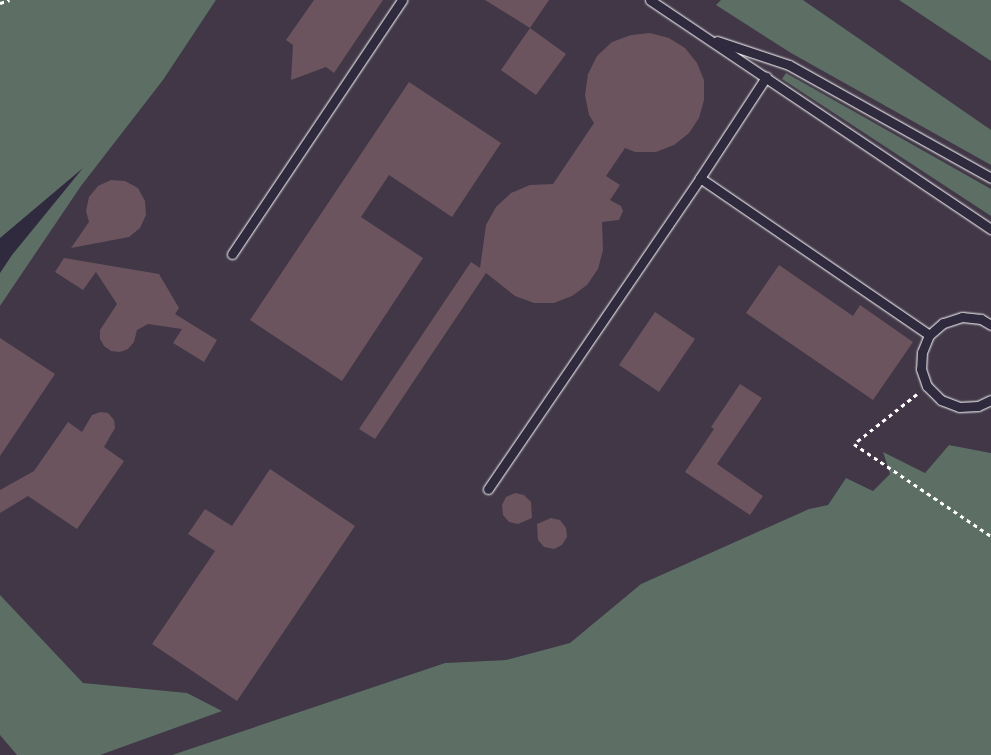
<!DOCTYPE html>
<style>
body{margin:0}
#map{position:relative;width:991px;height:755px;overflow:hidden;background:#2f2a3d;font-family:Mynerve,sans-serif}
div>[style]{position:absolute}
.built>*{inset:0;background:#413747}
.green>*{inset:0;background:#5d6e65}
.building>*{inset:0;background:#6b545d}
.path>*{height:3px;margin-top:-1.5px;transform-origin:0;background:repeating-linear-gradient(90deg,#fff 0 4px,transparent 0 8px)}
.roads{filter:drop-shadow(0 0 1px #fff) drop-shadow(0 0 1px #fff)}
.lane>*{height:9px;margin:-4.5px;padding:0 4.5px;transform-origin:4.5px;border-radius:4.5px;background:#2f2a3d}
span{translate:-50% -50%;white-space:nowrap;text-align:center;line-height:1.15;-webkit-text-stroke:4px #2f2a3d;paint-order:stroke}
</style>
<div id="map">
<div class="built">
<i style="clip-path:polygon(216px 0,899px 0,991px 61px,991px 453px,949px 445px,925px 473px,883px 453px,890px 474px,873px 491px,846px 478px,828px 505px,809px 509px,641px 584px,571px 643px,506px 660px,445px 663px,172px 755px,0 755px,0 306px,81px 186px,163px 80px)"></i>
</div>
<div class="green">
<i style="clip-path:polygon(0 0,216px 0,163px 80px,81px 186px,0 306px,0 273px,12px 255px,83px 168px,0 238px)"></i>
<i style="clip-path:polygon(721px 0,803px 0,991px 130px,991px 165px,791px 53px,716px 5px)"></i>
<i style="clip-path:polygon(899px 0,991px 0,991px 61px)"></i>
<i style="clip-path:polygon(786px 73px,991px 189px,991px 216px,782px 79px)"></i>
<i style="clip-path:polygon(949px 445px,991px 453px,991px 755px,172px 755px,445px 663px,506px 660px,570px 643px,641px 584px,809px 509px,828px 505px,846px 478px,873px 491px,890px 474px,883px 452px,925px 473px)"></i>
<i style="clip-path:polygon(0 595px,83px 683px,187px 693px,222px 711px,100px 755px,17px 755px,0 735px)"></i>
</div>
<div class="building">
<i style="clip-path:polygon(314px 0,383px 0,334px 73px,326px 67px,291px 80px,293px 45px,286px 40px)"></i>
<i style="clip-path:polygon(485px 0,549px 0,530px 28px)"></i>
<i style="clip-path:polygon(530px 28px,566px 54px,536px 95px,501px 70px)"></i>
<i style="clip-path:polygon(650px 33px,669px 38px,685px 48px,697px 63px,704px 80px,704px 100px,699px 118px,689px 133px,674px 145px,656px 152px,635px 152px,625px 148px,606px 176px,620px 185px,610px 200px,621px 206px,623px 211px,619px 220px,602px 222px,603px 250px,598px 269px,587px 285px,572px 296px,554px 303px,534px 303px,515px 296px,486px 273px,375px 439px,359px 429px,471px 262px,480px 268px,486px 225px,496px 207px,511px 193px,530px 185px,553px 184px,594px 123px,589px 115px,585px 95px,588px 74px,597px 56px,612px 42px,631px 35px)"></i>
<i style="clip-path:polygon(409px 82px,501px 143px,452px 217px,389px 175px,361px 217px,423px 258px,342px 381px,250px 320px)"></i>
<i style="clip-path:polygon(111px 180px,125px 181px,138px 188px,145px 201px,146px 215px,140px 228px,129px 237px,71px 248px,89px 222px,86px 211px,89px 197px,98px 186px)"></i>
<i style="clip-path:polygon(64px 258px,159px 274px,179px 308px,175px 314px,217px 340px,204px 362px,173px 343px,182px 329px,148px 324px,137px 330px,134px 342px,128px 349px,120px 352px,111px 351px,104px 346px,100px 339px,100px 330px,117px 304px,96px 272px,83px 290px,55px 272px)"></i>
<i style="clip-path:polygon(779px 265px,853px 316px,860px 305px,913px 342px,873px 400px,746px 313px)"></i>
<i style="clip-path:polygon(655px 312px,695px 339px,659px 392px,619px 365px)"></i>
<i style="clip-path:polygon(0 338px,55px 374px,0 456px)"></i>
<i style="clip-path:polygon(740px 384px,762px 398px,717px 464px,763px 496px,750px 515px,685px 472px,714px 429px,711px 427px)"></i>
<i style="clip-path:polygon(100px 412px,108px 413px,114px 420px,115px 428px,104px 447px,124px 461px,77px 529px,28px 496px,0 513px,0 490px,34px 471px,68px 422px,82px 432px,92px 415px)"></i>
<i style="clip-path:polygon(270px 469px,355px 526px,237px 701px,152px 644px,215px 551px,188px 534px,205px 509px,232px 526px)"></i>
<i style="clip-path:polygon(515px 493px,524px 495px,531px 502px,532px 518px,518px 524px,509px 522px,503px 515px,502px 505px,506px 497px)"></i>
<i style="clip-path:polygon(551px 518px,560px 520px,566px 528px,567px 537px,562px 545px,554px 549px,544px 547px,538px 540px,537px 524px)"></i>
</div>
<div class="path">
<i style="left:0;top:3px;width:10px;rotate:-17deg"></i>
<i style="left:917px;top:394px;width:80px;rotate:141.6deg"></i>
<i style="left:854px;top:444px;width:165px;rotate:33.9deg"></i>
</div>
<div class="roads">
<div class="lane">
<i style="left:650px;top:0;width:411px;rotate:33.9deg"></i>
<i style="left:717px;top:41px;width:76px;rotate:18.4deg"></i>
<i style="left:789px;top:65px;width:231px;rotate:29.2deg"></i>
<i style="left:700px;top:178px;width:278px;rotate:34.4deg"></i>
<i style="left:232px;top:254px;width:306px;rotate:-56.2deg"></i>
<i style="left:991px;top:325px;width:12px;rotate:-149deg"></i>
<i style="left:981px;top:319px;width:19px;rotate:-174deg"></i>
<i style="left:962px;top:317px;width:20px;rotate:162deg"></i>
<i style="left:943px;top:323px;width:18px;rotate:139deg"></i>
<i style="left:929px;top:335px;width:18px;rotate:112deg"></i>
<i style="left:922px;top:352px;width:17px;rotate:93deg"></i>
<i style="left:921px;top:369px;width:18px;rotate:71deg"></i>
<i style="left:927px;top:386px;width:20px;rotate:45deg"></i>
<i style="left:941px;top:400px;width:19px;rotate:21deg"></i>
<i style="left:959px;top:407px;width:19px;rotate:-3deg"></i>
<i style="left:978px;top:406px;width:14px;rotate:-25deg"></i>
<i style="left:488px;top:489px;width:376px;rotate:-55.7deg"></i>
<i style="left:700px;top:178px;width:121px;rotate:-56.8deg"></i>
</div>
</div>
</div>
